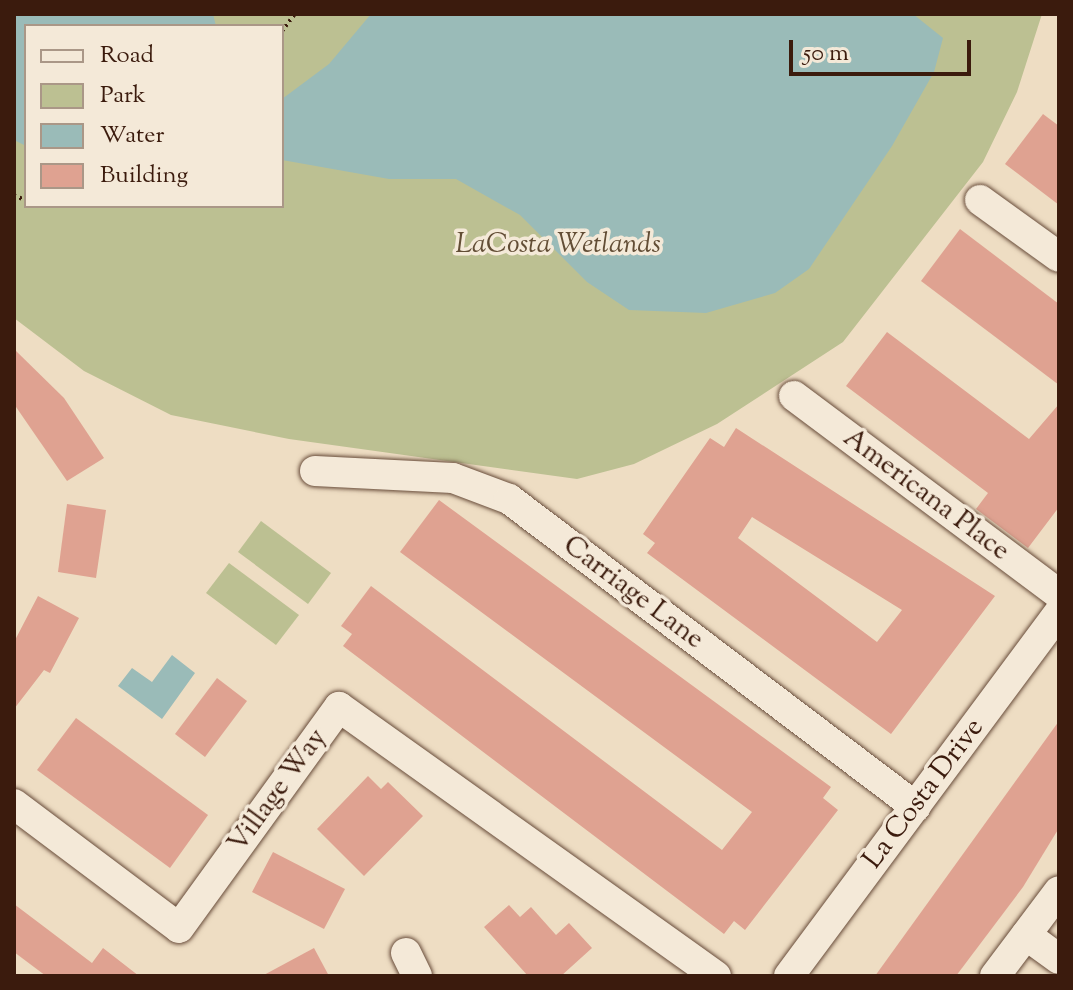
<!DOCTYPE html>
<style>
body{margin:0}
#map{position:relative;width:1073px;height:990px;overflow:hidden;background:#eeddc3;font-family:"Sorts Mill Goudy",serif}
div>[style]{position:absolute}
.green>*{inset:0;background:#bcc092}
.water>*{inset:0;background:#9abbb8}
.building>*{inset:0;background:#dfa291}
.path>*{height:4px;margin-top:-2px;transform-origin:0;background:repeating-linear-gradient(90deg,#3b1b0d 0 2px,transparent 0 6px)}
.roads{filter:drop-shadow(0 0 2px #684c3a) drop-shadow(0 0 2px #684c3a)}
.minor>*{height:30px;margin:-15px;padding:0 15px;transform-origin:15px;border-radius:15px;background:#f4e9d8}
span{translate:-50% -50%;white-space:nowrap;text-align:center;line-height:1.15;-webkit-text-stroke:7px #f4e9d8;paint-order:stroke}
.park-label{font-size:28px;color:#624d35;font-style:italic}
.street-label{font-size:28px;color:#3b1b0d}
.frame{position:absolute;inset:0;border:16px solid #3b1b0d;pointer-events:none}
.legend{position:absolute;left:24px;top:24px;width:260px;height:184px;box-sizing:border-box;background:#f4e9d8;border:2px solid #aa9787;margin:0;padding:10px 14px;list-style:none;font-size:24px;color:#3b1b0d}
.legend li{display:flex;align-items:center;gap:16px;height:40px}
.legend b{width:40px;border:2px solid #aa9787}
.scale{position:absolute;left:789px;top:40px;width:182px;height:36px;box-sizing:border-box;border:4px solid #3b1b0d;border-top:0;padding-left:10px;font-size:24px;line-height:28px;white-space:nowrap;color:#3b1b0d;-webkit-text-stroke:6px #f4e9d8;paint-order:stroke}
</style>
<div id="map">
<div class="green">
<i style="clip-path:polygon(evenodd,14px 14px,1042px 14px,1017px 92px,983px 162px,843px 342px,717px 424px,634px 464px,577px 479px,289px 439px,171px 415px,84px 371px,14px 318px,14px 14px,26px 26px,282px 26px,282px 206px,26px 206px,26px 26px)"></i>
<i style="clip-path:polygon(261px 521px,331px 573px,308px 604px,238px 552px)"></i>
<i style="clip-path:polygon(229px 563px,299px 615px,276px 645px,206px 593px)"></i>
</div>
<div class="water">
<i style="clip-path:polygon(14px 14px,213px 14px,216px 26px,26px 26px,26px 146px,14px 140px)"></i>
<i style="clip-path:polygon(371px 14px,913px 14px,943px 38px,934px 72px,892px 146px,809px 269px,775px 293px,706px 313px,629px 310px,587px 282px,520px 215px,456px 179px,389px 179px,282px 160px,282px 99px,329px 64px)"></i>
<i style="clip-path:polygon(172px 655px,195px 673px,162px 719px,118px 686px,132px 668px,152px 682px)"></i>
</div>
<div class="building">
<i style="clip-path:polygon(1043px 114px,1059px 126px,1059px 205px,1005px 164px)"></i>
<i style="clip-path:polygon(960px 229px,1059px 304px,1059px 385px,921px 281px)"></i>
<i style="clip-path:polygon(887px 332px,1029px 439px,1059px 404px,1059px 507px,1028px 548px,976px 509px,988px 493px,846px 386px)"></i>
<i style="clip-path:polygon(14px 349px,64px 398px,104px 458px,67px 481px,14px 404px)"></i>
<i style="clip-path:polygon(evenodd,736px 428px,995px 596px,891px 734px,647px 553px,655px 543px,643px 534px,710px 438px,724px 447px,736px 428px,752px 517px,902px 610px,877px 642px,738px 538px,752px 517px)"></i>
<i style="clip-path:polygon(439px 500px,831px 787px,823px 798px,838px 810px,745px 930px,734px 921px,724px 934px,343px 646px,352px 634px,341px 626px,371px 586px,722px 850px,752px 812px,400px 552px)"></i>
<i style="clip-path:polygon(67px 504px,106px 510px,96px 578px,58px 572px)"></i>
<i style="clip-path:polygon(38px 596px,79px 618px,50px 673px,44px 670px,14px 709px,14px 642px)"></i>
<i style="clip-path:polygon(217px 678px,247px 701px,205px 757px,175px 734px)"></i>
<i style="clip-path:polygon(76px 718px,208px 815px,170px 868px,37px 770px)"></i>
<i style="clip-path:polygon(1059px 721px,1059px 828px,1023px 887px,956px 976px,875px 976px)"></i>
<i style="clip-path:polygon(368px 776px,381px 789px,388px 782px,423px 816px,364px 876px,317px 829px)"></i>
<i style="clip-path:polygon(273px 852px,345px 889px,324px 929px,252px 892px)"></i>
<i style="clip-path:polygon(14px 904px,92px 963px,103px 948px,139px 976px,46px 976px,14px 952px)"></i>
<i style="clip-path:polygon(509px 905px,520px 917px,531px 907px,556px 935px,569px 923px,592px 948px,561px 976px,528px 976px,484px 927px)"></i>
<i style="clip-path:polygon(314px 948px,329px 976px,262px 976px)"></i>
</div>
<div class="path">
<i style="left:282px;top:31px;width:21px;rotate:-53deg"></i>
<i style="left:14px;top:196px;width:13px;rotate:18deg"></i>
</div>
<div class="roads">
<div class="minor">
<i style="left:980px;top:200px;width:97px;rotate:35.8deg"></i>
<i style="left:794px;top:396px;width:331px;rotate:36.8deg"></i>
<i style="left:315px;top:471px;width:138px;rotate:2.9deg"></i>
<i style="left:453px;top:478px;width:60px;rotate:20.6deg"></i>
<i style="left:509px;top:499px;width:510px;rotate:37.12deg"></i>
<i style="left:14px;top:804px;width:206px;rotate:36.9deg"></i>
<i style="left:179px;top:928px;width:273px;rotate:-54.1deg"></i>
<i style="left:339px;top:707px;width:463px;rotate:35.5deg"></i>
<i style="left:1026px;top:935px;width:41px;rotate:36deg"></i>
<i style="left:406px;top:953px;width:25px;rotate:64deg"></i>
<i style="left:789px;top:976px;width:453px;rotate:-53.4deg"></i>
<i style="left:995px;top:976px;width:106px;rotate:-53deg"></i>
</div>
</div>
<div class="park-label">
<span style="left:558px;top:245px">LaCosta Wetlands</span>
</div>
<div class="street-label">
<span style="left:926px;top:495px;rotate:37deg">Americana Place</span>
<span style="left:633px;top:593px;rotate:37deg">Carriage Lane</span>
<span style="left:278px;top:791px;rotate:-54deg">Village Way</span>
<span style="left:924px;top:794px;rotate:-53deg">La Costa Drive</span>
</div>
<div class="frame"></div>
<ul class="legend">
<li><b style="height:10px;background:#f4e9d8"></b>Road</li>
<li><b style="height:22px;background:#bcc092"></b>Park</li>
<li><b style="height:22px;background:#9abbb8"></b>Water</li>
<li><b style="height:22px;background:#dfa291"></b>Building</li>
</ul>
<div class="scale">50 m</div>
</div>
